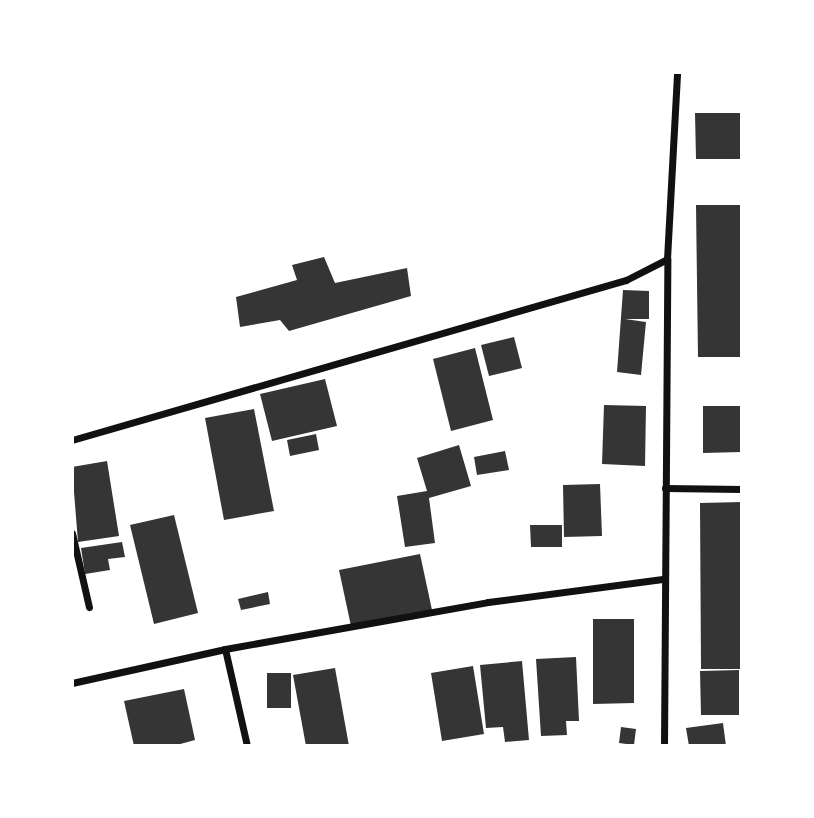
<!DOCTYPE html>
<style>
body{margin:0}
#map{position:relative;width:814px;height:818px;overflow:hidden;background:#fff;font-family:"PT Sans",sans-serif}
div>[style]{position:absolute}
.building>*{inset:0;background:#353535}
.minor>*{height:7px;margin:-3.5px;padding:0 3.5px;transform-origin:3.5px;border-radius:3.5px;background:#111}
span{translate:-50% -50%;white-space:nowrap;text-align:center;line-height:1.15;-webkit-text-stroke:7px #fff;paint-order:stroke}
.frame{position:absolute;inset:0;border:74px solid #fff;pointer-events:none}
</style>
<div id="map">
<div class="building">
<i style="clip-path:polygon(695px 113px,742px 113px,742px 159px,696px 159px)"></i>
<i style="clip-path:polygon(696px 205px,742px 205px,742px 357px,698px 357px)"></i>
<i style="clip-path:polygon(324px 257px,335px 283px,407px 268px,411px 296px,289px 331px,280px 320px,240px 327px,236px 297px,297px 280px,292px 265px)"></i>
<i style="clip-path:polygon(623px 290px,649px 291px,649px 319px,625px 319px,646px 322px,641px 375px,617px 372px)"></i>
<i style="clip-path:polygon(514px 337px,522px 368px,489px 376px,481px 345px)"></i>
<i style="clip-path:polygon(475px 348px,493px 420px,451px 431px,433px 359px)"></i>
<i style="clip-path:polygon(325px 379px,337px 426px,272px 441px,260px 394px)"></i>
<i style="clip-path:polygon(604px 405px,646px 406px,645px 466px,602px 464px)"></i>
<i style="clip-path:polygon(703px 406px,742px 406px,742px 452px,703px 453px)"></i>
<i style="clip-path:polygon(254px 409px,274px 511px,224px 520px,205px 418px)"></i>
<i style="clip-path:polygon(316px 434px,319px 450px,290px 456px,287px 440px)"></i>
<i style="clip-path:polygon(459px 445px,471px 486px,429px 498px,435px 543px,405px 547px,397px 496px,427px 491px,417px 458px)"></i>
<i style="clip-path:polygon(505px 451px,509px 470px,477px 475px,474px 457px)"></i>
<i style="clip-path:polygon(107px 461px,119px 536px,78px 542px,72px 467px)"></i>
<i style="clip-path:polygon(600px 484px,602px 536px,564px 537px,563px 485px)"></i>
<i style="clip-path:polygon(742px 502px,742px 669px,701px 669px,700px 503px)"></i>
<i style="clip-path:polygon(174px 515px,198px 613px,154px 624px,130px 525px)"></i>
<i style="clip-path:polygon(530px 525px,562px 525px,562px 547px,531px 547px)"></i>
<i style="clip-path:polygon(122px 542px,125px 557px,108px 559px,110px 570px,85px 574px,81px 548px)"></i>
<i style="clip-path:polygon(420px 554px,432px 610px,351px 626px,339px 570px)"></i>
<i style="clip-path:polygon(268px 592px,270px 604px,241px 610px,238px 599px)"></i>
<i style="clip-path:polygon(593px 619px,634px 619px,634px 703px,593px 704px)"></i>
<i style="clip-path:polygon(576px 657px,579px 721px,566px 721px,567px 735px,541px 736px,536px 659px)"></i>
<i style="clip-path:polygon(522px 661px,529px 740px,505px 742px,503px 727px,486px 728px,480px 665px)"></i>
<i style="clip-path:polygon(473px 666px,484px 734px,442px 741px,431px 673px)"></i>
<i style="clip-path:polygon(335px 668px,349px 746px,306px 746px,293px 675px)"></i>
<i style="clip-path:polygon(739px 670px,739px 715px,701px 715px,700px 671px)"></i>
<i style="clip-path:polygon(267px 673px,291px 673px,291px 708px,267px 708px)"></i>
<i style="clip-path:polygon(184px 689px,195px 740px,173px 746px,134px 746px,124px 701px)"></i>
<i style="clip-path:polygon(723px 723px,726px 746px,689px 746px,686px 728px)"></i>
<i style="clip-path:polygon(621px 727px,636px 729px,634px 745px,619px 743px)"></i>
</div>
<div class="minor">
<i style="left:72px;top:440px;width:577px;rotate:-16.11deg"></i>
<i style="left:626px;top:280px;width:46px;rotate:-27.1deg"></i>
<i style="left:665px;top:488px;width:77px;rotate:0.7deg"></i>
<i style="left:72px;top:533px;width:76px;rotate:77.1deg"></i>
<i style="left:225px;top:649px;width:99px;rotate:77.2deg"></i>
<i style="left:72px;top:683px;width:157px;rotate:-12.5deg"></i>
<i style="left:225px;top:649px;width:267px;rotate:-10.1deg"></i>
<i style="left:488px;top:602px;width:176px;rotate:-7.5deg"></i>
<i style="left:664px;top:746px;width:487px;rotate:-89.6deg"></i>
<i style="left:667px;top:259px;width:187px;rotate:-86.9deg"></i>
</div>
<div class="frame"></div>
</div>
